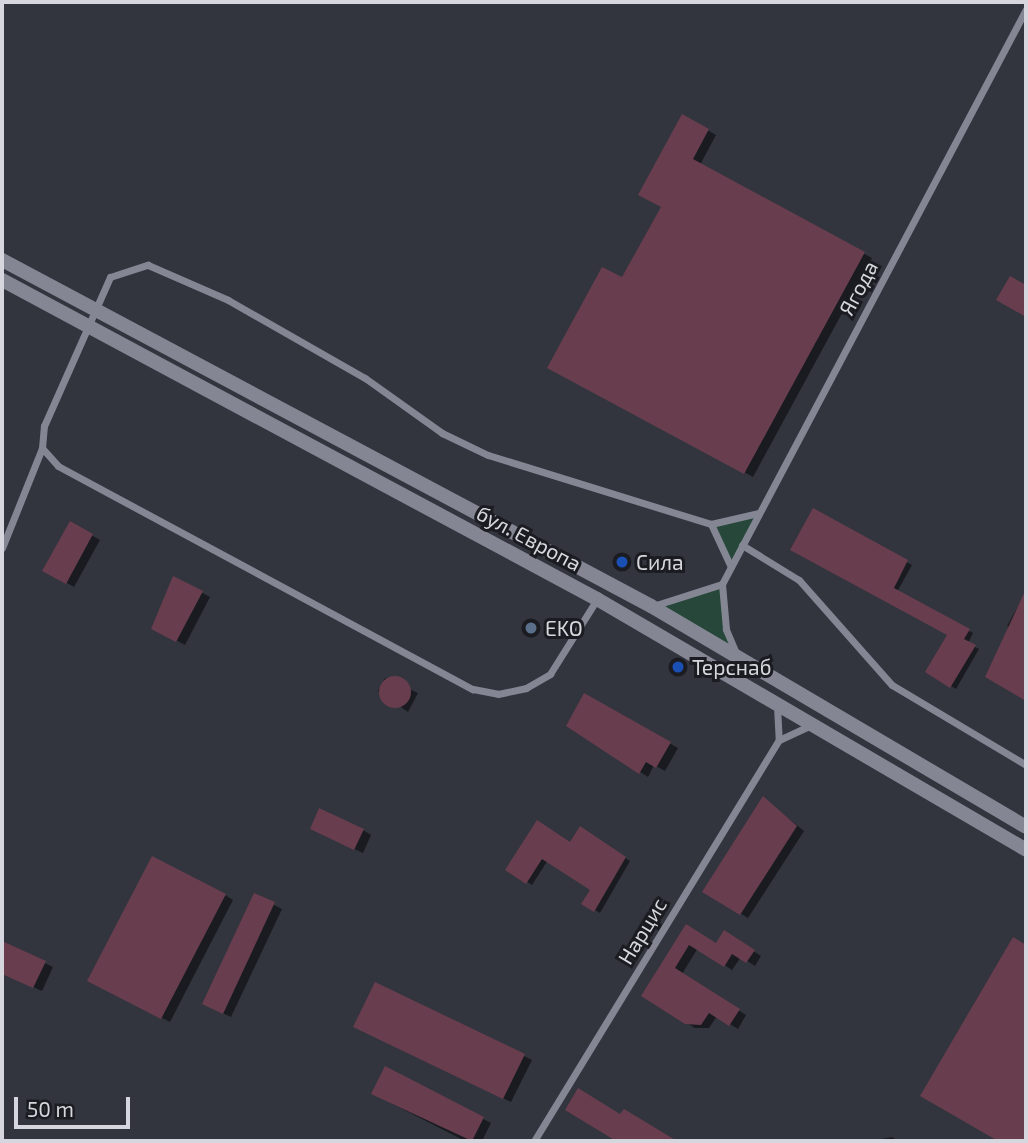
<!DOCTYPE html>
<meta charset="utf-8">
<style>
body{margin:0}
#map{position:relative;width:1028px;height:1143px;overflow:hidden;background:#32343e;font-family:"Exo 2",sans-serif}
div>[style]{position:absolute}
.green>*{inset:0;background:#264739}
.shadow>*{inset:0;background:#0007}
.building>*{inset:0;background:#683e4e}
.round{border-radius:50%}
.minor>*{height:7px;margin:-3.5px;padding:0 3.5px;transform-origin:3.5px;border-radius:3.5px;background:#848793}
.secondary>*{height:14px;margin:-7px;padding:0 7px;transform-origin:7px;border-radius:7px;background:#848793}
.dots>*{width:19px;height:19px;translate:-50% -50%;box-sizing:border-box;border:4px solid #1b1c21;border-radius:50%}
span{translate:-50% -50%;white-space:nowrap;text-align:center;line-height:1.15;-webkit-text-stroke:6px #1b1c21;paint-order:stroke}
.street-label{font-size:21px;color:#d6d7de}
.poi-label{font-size:21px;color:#d6d7de}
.left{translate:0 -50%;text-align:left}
.frame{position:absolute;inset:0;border:4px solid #d6d7de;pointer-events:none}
.scale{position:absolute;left:14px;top:1097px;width:116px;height:32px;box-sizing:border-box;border:4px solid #d6d7de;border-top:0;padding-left:9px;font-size:21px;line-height:24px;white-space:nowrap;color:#d6d7de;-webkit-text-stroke:5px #1b1c21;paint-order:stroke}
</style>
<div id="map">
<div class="green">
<i style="clip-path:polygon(758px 513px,731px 567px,711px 524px)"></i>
<i style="clip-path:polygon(722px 584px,721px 605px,737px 657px,651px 606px)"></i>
</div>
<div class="shadow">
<i style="clip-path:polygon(683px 116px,716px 135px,700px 165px,872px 258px,753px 477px,549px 367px,623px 280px,663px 206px)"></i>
<i style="clip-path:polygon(813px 511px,912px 565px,897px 592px,973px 633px,968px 643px,979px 649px,956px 689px,927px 672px,949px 634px,792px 549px)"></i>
<i style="clip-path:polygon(70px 523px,100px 540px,74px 587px,44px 570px)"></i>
<i style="clip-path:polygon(174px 578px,210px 597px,185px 645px,153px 628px)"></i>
<i style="clip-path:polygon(1026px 592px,1026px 699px,987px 677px,1014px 630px,1007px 626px)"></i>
<i style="clip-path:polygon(385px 678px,418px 693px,408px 712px,378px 691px)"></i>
<i style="clip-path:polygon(585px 696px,678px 748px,665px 771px,654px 765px,648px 777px,568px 725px)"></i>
<i style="clip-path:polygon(764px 799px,804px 831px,748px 918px,705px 892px)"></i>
<i style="clip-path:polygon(580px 829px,630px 861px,600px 913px,584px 903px,593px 890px,548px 860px,532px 885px,507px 869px,570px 844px)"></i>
<i style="clip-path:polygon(363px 830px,371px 835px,363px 853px,320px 833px)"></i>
<i style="clip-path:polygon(225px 895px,233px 900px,170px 1022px,97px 984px)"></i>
<i style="clip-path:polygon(255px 895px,282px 909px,231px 1017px,212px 1008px)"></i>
<i style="clip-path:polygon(687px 927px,717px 945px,732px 937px,761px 956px,755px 966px,741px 957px,732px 970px,698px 948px,682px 974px,746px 1015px,738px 1029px,717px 1016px,709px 1028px,695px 1028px,643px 996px)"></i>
<i style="clip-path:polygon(1014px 940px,1026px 947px,1026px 1141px,1001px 1141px,922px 1095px)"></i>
<i style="clip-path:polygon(2px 943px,53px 967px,42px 991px,2px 973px)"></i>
<i style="clip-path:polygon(363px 1031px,524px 1056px,532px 1060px,511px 1102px)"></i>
<i style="clip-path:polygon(386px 1068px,491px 1123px,482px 1141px,465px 1141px,381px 1098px)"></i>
<i style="clip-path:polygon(892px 1137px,899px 1141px,870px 1141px)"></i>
</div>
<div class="building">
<i style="clip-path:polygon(682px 114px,709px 129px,693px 159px,865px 252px,744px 474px,547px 368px,602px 267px,622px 277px,661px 207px,638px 195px)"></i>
<i style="clip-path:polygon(1010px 276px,1026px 285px,1026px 317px,996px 300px)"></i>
<i style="clip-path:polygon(813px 508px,908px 560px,894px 588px,970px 629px,964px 639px,976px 645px,950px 688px,925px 672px,947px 635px,790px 550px)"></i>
<i style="clip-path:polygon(70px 521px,93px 534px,66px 584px,42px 571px)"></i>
<i style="clip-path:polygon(173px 576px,203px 591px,176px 642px,151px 629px)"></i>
<i style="clip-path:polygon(1026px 589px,1026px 701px,985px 677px)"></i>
<i class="round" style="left:379px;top:676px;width:32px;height:32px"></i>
<i style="clip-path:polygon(584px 693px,671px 742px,656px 768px,646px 762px,639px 774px,566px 726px)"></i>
<i style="clip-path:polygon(763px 796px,797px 826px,740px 915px,702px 892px)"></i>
<i style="clip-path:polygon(319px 808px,364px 829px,354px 850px,310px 829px)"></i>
<i style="clip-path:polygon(537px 820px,570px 842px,580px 826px,626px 857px,594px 912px,581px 904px,590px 890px,542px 859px,526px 884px,505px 870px)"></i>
<i style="clip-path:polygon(152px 856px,226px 894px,161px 1019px,87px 981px)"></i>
<i style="clip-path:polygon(254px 893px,275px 902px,223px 1014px,202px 1004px)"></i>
<i style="clip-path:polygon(686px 924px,716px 943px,724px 930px,755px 950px,746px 963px,732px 954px,724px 967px,689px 945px,675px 968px,740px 1009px,729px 1026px,709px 1013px,701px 1025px,685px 1024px,641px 996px)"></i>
<i style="clip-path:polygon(1013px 937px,1026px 945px,1026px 1141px,998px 1141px,920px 1096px)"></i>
<i style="clip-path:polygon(2px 941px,46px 961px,33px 988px,2px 974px)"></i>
<i style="clip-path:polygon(375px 982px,525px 1054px,503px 1099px,353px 1027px)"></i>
<i style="clip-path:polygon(385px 1066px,484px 1117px,472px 1141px,371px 1094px)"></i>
<i style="clip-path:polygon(578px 1088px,620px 1114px,624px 1109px,677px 1141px,616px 1141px,565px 1110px)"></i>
</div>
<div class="minor">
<i style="left:42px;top:448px;width:24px;rotate:48deg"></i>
<i style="left:58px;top:466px;width:471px;rotate:28.3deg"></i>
<i style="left:473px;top:689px;width:25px;rotate:11deg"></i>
<i style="left:498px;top:694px;width:29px;rotate:-12deg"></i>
<i style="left:526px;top:688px;width:28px;rotate:-30deg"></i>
<i style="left:550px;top:674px;width:89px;rotate:-57.9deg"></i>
<i style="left:711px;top:524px;width:47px;rotate:65.1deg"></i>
<i style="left:742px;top:545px;width:67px;rotate:31.6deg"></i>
<i style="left:799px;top:580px;width:140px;rotate:48.5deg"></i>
<i style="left:892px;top:685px;width:156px;rotate:30.8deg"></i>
<i style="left:2px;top:548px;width:108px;rotate:-68.2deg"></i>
<i style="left:42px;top:448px;width:22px;rotate:-85deg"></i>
<i style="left:44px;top:426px;width:163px;rotate:-66.1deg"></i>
<i style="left:110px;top:277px;width:40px;rotate:-18deg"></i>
<i style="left:148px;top:265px;width:87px;rotate:23.6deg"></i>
<i style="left:228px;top:300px;width:158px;rotate:29.7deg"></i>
<i style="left:365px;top:378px;width:95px;rotate:35.5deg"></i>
<i style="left:442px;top:433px;width:51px;rotate:25.6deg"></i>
<i style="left:488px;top:455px;width:233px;rotate:17.2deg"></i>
<i style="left:711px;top:524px;width:48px;rotate:-13.2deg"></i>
<i style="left:653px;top:606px;width:72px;rotate:-17.7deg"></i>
<i style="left:736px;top:653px;width:26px;rotate:-113deg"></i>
<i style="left:726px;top:629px;width:45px;rotate:-95.1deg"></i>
<i style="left:722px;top:584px;width:650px;rotate:-62.13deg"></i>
<i style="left:777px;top:706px;width:34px;rotate:87deg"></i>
<i style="left:534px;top:1141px;width:470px;rotate:-58.6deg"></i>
<i style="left:779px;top:740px;width:35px;rotate:-25deg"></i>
</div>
<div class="secondary">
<i style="left:2px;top:260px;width:735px;rotate:28.06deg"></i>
<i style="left:651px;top:606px;width:435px;rotate:30.5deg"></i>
<i style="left:2px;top:280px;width:675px;rotate:28.2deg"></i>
<i style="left:597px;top:599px;width:497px;rotate:30.3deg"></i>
</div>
<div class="dots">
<i style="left:622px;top:562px;background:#1a4fb4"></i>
<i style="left:531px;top:628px;background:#5c6f8a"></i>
<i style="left:678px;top:667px;background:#1a4fb4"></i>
</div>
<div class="street-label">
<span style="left:858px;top:288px;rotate:-62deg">Ягода</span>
<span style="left:529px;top:538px;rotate:28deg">бул. Европа</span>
<span style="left:642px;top:931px;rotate:-59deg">Нарцис</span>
</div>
<div class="poi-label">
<span class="left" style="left:636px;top:562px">Сила</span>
<span class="left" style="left:545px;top:628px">EKO</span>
<span class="left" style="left:692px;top:667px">Терснаб</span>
</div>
<div class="frame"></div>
<div class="scale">50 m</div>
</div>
